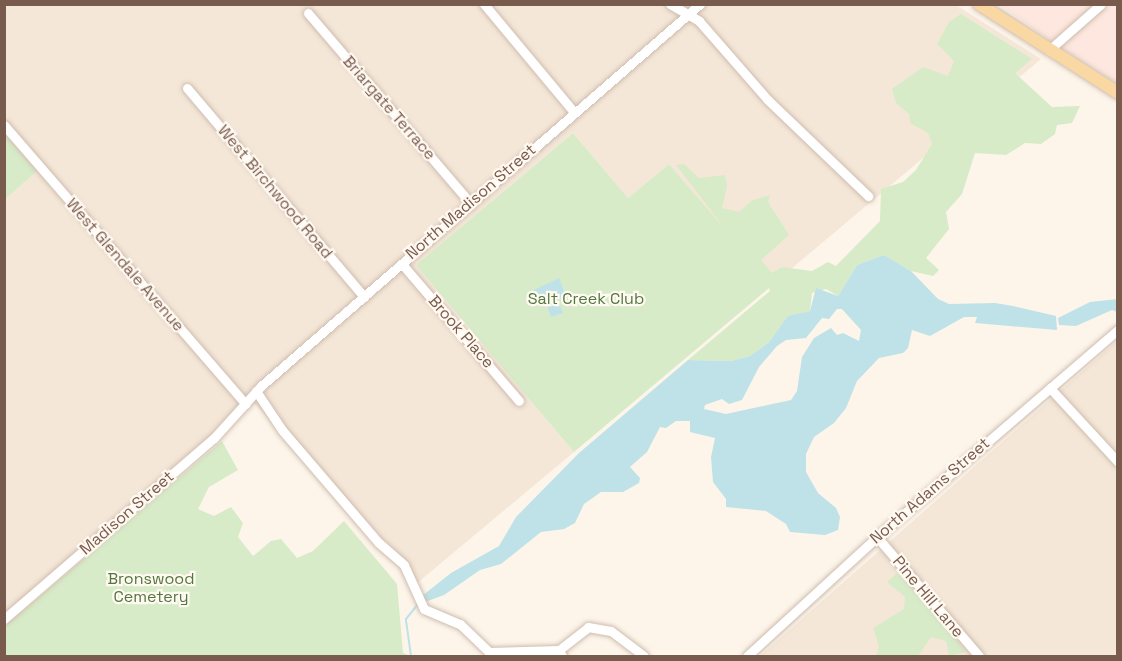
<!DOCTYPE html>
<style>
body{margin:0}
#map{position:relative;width:1122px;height:661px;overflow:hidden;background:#fdf5ea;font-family:"Space Grotesk",sans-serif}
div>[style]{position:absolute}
.residential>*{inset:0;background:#f4e7d8}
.commercial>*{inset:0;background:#fde7de}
.green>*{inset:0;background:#d7ebc8}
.water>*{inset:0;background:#bee2e7}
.stream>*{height:2px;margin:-1px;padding:0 1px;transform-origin:1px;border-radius:1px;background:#bee2e7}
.roads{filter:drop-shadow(0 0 2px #cfbdaf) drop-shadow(0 0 2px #cfbdaf)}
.minor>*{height:9px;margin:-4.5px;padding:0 4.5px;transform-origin:4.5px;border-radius:4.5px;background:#fff}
.major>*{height:12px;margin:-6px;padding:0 6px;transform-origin:6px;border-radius:6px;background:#fad8a4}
span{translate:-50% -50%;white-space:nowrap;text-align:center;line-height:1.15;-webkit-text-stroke:4.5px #fff9f1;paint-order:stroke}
.street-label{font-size:16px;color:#785b4d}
.park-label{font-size:16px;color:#527841}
.frame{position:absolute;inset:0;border:6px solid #785b4d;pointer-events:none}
</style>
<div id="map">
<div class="residential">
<i style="clip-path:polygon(5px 5px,956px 5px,1041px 59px,772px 285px,669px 164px,628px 198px,573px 133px,416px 265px,574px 452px,416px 584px,254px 403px,5px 626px)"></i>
<i style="clip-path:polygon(1117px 341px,1117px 656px,760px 656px)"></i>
</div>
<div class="commercial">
<i style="clip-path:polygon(1110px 4px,1117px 5px,1117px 83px,1060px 47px)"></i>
<i style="clip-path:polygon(1000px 5px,1098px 5px,1053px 42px)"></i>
</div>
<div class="green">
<i style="clip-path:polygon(961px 14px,1032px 59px,1015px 73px,1052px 107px,1080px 106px,1072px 123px,1057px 125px,1055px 134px,1041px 144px,1025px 143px,1006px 155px,975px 153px,962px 194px,946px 212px,949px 229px,926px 258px,939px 270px,933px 276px,911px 271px,884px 255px,857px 265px,838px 296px,826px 289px,812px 293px,810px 311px,788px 317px,769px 342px,750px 356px,731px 361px,688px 360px,770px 291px,769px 288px,574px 452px,416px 265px,573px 133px,628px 198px,669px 164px,725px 229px,676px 165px,684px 164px,699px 178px,725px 175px,727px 187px,722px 208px,739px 212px,753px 200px,770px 195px,768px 202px,789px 235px,761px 260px,772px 273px,782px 267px,812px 271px,828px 262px,836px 266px,880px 221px,881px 189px,903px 182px,916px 170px,932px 144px,928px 133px,910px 123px,909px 114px,896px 103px,892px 89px,923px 67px,948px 76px,954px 61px,937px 44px,949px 22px)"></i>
<i style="clip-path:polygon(4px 133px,37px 171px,5px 199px,4px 199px)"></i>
<i style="clip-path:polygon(222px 441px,238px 470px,209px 487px,198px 509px,214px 516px,231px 507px,243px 523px,238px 537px,253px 556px,271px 541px,281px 539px,297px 558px,313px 551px,344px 521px,397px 584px,403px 653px,411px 656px,5px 656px,5px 626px)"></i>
<i style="clip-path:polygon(897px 573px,928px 605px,966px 652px,949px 656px,946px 641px,931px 637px,918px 656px,876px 656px,879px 646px,873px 628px,904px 609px,905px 597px,887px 582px)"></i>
</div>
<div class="water">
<i style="clip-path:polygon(evenodd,884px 255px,911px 271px,938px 299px,949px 304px,995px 303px,1013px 306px,1056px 316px,1057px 330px,975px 323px,977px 317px,964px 317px,930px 336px,912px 330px,908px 348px,903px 353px,879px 358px,857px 381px,846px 408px,834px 423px,814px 437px,806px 454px,806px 472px,818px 493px,836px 508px,840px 517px,838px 530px,825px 535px,790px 532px,786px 524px,766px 511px,726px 507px,726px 499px,713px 482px,711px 457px,715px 438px,690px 432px,690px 421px,676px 421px,666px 428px,660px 427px,647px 452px,630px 467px,640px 478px,639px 483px,623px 492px,601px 492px,584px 504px,575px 523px,564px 529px,541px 532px,501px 564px,480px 570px,444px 595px,425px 602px,422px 596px,451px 573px,499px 546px,516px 517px,579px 453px,688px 360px,731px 361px,750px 356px,769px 342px,788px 316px,810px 311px,816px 288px,838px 296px,857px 265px,884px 255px,837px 309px,842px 309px,861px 330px,859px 341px,843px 333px,837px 335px,831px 328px,814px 338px,802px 357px,797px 391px,791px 400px,726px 414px,704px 409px,705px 405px,722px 399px,729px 404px,742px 400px,759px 367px,777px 346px,786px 340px,806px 338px,822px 318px,829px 319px,837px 309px)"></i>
<i style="clip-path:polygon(559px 278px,566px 296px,558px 300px,563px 313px,551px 317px,546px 303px,538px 306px,532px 291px)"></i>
<i style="clip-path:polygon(1118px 299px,1117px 312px,1112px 310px,1076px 326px,1059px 325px,1058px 318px,1090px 302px)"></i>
</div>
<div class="stream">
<i style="left:411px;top:656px;width:37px;rotate:-98deg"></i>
<i style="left:406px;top:619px;width:19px;rotate:-51deg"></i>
</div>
<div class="roads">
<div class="minor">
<i style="left:484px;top:4px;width:141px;rotate:50.2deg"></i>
<i style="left:670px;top:4px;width:34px;rotate:30deg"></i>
<i style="left:699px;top:21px;width:105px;rotate:48.9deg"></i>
<i style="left:768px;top:100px;width:139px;rotate:43.8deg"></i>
<i style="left:308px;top:13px;width:251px;rotate:49.5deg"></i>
<i style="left:1049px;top:50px;width:69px;rotate:-41.5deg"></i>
<i style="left:187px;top:88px;width:274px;rotate:49.7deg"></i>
<i style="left:4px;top:125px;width:369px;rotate:49.1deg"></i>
<i style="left:402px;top:264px;width:180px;rotate:49.5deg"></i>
<i style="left:1050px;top:388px;width:100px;rotate:47.4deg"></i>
<i style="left:256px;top:391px;width:47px;rotate:56.3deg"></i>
<i style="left:282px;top:430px;width:149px;rotate:49.4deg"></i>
<i style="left:379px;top:543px;width:33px;rotate:41deg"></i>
<i style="left:404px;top:565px;width:48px;rotate:65.6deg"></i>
<i style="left:424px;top:609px;width:39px;rotate:23deg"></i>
<i style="left:460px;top:624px;width:40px;rotate:44deg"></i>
<i style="left:489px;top:652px;width:70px;rotate:-1.6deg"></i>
<i style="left:877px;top:537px;width:157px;rotate:49.4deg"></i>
<i style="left:4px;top:619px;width:277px;rotate:-40.8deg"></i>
<i style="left:214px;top:438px;width:70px;rotate:-47.9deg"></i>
<i style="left:261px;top:386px;width:582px;rotate:-41.03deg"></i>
<i style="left:562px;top:656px;width:7px;rotate:-117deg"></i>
<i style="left:559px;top:650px;width:37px;rotate:-38deg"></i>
<i style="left:588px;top:627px;width:23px;rotate:10deg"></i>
<i style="left:611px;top:631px;width:41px;rotate:37.1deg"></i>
<i style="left:747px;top:656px;width:176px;rotate:-42.5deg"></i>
<i style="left:877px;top:537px;width:318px;rotate:-40.7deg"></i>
</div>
<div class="major">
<i style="left:979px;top:4px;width:165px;rotate:32.6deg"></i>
</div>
</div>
<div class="street-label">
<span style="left:389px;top:108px;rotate:49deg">Briargate Terrace</span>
<span style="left:275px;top:192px;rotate:50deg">West Birchwood Road</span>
<span style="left:471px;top:202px;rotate:-41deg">North Madison Street</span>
<span style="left:125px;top:265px;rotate:49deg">West Glendale Avenue</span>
<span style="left:461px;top:332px;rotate:49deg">Brook Place</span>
<span style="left:930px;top:491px;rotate:-41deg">North Adams Street</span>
<span style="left:127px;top:513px;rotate:-41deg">Madison Street</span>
<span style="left:928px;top:597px;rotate:50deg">Pine Hill Lane</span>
</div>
<div class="park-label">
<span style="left:586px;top:299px">Salt Creek Club</span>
<span style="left:151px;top:588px">Bronswood<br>Cemetery</span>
</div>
<div class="frame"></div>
</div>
